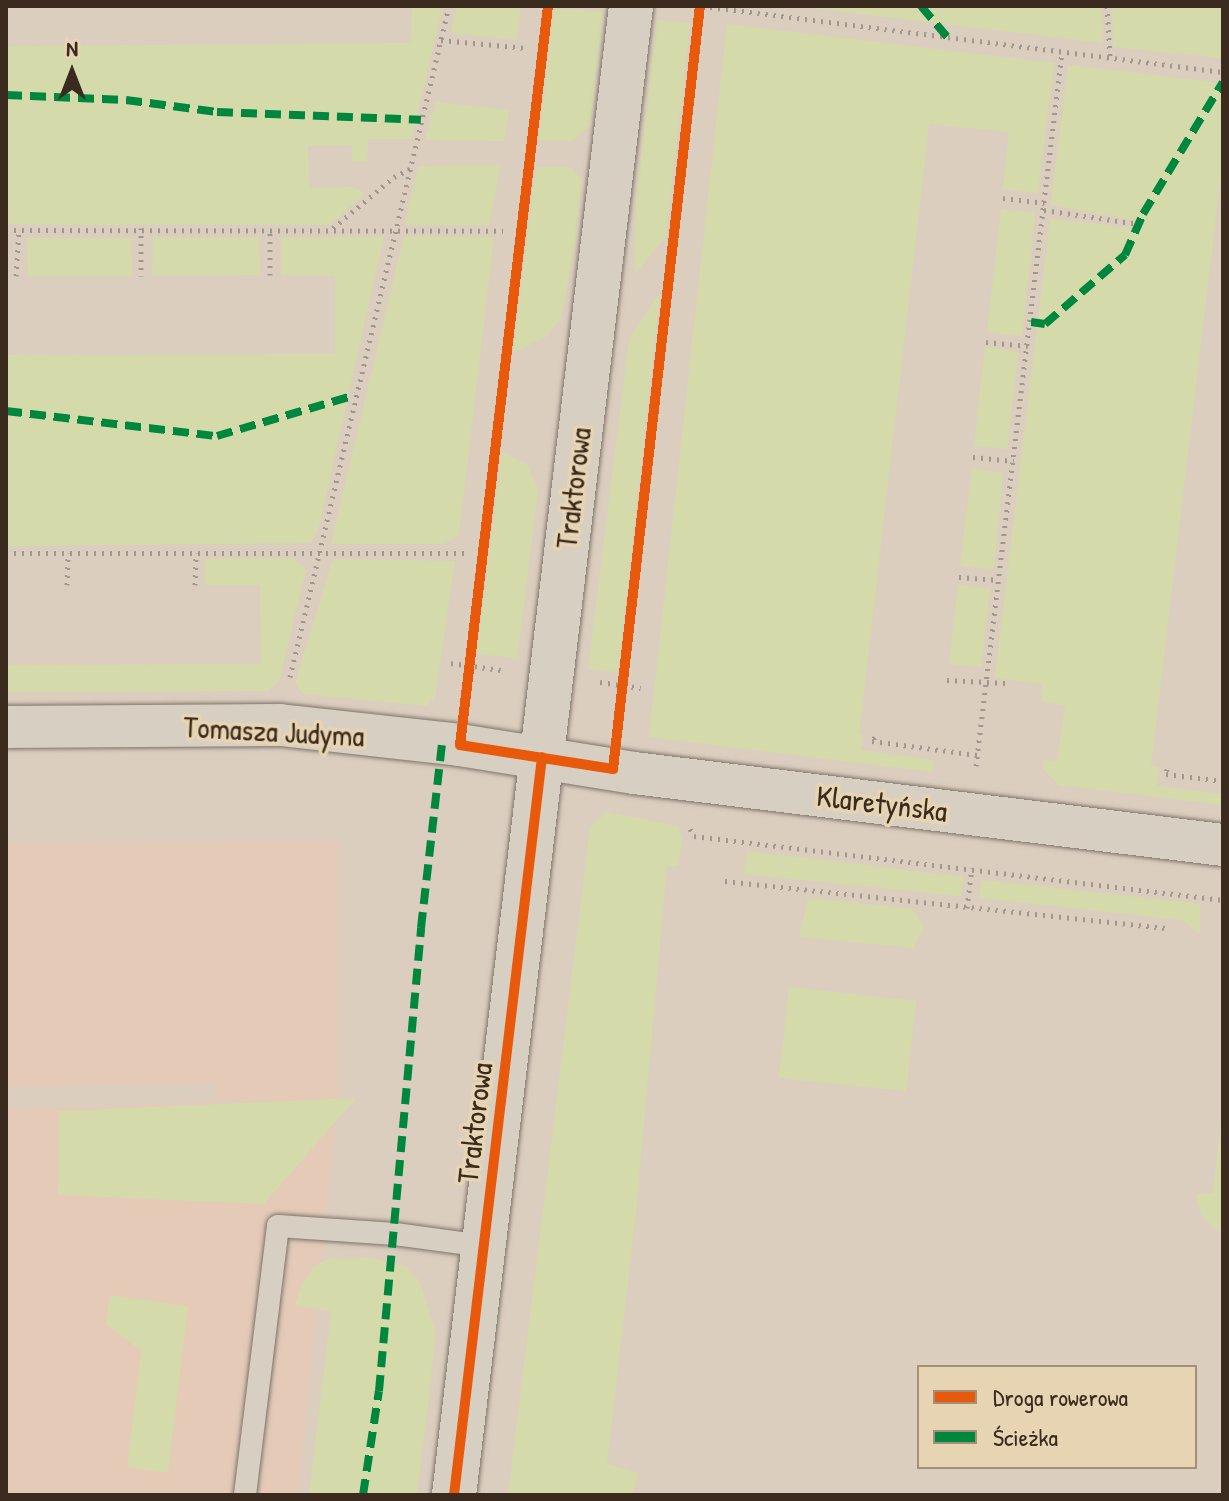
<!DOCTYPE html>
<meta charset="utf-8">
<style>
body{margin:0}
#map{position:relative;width:1229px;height:1501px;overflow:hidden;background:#dccebf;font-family:"Patrick Hand",sans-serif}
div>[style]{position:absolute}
.built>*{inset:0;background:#e4cab7}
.green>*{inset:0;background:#d5daaa}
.path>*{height:5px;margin-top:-2.5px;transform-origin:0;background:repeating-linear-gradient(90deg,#9f988e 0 2px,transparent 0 8px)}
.roads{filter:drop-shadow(0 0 2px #7e756b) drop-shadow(0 0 2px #7e756b)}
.lane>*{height:22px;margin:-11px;padding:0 11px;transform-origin:11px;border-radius:11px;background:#d7cfc2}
.street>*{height:42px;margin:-21px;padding:0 21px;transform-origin:21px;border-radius:21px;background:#d7cfc2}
.secondary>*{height:44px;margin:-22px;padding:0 22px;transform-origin:22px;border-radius:22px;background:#d7cfc2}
.quiet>*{height:8px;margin-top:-4px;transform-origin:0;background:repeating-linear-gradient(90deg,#00873e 0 16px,transparent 0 24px)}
.cycleway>*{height:10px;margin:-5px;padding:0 5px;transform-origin:5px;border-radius:5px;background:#e8590c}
span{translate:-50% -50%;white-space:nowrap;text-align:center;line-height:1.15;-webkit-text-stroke:7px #e7d4b2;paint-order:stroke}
.street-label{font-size:30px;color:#3b2a1e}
.frame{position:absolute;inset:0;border:8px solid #3b2a1e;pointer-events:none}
.legend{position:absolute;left:917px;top:1365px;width:280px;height:104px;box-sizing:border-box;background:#e7d4b2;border:2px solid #a29077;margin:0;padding:10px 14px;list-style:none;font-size:24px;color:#3b2a1e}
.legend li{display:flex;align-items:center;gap:16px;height:40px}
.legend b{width:40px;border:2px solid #a29077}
.north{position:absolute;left:32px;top:32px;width:80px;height:80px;-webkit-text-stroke:6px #e7d4b2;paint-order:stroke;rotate:0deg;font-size:22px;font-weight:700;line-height:32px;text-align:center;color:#3b2a1e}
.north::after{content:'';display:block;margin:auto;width:28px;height:36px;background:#3b2a1e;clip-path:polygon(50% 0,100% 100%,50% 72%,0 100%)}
</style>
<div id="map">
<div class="built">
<i style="clip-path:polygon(338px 842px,338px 1098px,298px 1495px,6px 1495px,6px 1110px,303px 1099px,216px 1099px,216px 1083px,6px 1087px,6px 843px)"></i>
</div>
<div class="green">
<i style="clip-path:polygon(412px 6px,443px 6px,411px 139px,368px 139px,367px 162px,352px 161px,352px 145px,308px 146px,309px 188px,352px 187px,365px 193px,330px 225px,6px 224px,6px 46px,411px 43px)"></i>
<i style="clip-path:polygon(457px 6px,521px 6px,517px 40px,451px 33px)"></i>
<i style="clip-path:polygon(793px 6px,1101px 6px,1103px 43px)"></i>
<i style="clip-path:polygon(1112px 6px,1223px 6px,1222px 58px,1113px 47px)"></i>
<i style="clip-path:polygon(554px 8px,603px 12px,590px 125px,573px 141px,539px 140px)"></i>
<i style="clip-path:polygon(657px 20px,690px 23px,666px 236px,634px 275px,636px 201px)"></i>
<i style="clip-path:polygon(727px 24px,1054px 63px,1038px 193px,1003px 189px,1009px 132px,929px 124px,859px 734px,863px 735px,861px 750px,934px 760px,932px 772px,649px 737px)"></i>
<i style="clip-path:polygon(1068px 65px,1223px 83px,1223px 155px,1151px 766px,1159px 768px,1157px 786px,1223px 794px,1223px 805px,1059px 785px,1043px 769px,1043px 760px,1057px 761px,1065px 706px,1041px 701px,1043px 684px,995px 678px,1050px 219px,1142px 229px,1144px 222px,1051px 205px)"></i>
<i style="clip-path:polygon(436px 102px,509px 110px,504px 141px,425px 140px)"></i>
<i style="clip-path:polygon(500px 165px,489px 225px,405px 225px,418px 166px)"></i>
<i style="clip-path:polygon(536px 167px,570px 167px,582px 179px,575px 241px,561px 319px,546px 337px,513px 353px)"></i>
<i style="clip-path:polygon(1001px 209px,1035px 213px,1022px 336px,987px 332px)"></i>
<i style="clip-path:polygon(384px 236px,318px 530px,311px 543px,6px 546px,6px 355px,335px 354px,335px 276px,281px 275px,281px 238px)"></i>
<i style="clip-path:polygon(404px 236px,494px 237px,459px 534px,444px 544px,331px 544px)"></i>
<i style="clip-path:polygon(153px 237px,259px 237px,260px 275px,152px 276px)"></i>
<i style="clip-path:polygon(27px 238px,131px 238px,132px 276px,28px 276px)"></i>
<i style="clip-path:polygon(660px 293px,618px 672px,588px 669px,629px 339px)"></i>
<i style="clip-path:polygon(985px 346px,1018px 352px,1007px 449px,974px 446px)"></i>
<i style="clip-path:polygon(502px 452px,527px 465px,538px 489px,517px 658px,477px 654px)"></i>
<i style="clip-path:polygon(972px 468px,1003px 473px,994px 569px,960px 566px)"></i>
<i style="clip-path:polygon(293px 558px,306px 569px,279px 681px,268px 691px,6px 692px,6px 665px,261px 664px,260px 585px,205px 585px,205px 559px)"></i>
<i style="clip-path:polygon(333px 559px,455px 561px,435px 697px,426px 706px,303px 694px,295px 683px)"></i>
<i style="clip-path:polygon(958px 585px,990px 589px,981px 667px,949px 664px)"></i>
<i style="clip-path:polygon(607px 812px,678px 826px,682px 841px,678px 866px,667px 866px,636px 1210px,607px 1464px,638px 1473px,632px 1495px,508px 1495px,590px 828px)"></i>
<i style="clip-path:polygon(748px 851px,963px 877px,961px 896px,743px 874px)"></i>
<i style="clip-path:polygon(981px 880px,1200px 904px,1200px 934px,1182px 920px,979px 898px)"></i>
<i style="clip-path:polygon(808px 898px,913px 909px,924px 927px,913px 948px,799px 937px)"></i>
<i style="clip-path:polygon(789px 987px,916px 1001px,906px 1091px,779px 1078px)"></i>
<i style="clip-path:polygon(356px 1098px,264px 1204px,58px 1195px,59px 1111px)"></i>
<i style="clip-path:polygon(1223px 1103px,1223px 1236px,1201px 1214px,1196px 1194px,1213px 1193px)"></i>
<i style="clip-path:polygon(370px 1258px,405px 1266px,419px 1280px,436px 1334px,417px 1495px,309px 1495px,331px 1311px,295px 1306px,301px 1286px,314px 1266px,328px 1259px)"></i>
<i style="clip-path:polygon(110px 1295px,188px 1306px,168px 1473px,127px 1467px,141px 1351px,106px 1324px)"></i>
</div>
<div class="path">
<i style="left:702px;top:6px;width:525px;rotate:7.22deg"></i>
<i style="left:1107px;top:6px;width:51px;rotate:86.6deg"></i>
<i style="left:441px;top:40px;width:84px;rotate:5.4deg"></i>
<i style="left:1003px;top:198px;width:42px;rotate:6.8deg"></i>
<i style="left:1044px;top:210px;width:96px;rotate:8.4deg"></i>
<i style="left:141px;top:228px;width:48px;rotate:90deg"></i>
<i style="left:333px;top:228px;width:80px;rotate:-39.9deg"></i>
<i style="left:394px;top:177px;width:18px;rotate:-27deg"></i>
<i style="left:6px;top:230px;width:497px;rotate:0.1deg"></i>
<i style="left:270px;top:275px;width:46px;rotate:-90deg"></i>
<i style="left:16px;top:276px;width:46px;rotate:-86.3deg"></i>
<i style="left:986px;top:342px;width:42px;rotate:5.4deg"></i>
<i style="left:973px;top:457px;width:41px;rotate:5.6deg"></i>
<i style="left:6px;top:553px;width:458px"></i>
<i style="left:959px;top:577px;width:40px;rotate:4.3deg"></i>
<i style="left:67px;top:585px;width:32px;rotate:-88deg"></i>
<i style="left:195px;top:585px;width:32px;rotate:-88deg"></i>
<i style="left:451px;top:663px;width:50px;rotate:8deg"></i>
<i style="left:290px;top:677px;width:690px;rotate:-76.67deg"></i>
<i style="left:947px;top:680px;width:59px;rotate:2.9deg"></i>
<i style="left:600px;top:682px;width:41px;rotate:8.3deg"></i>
<i style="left:875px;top:737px;width:5px;rotate:127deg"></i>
<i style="left:872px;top:741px;width:106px;rotate:7.6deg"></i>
<i style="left:976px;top:766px;width:719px;rotate:-83.13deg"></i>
<i style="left:1167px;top:769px;width:5px;rotate:101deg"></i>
<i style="left:1166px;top:774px;width:57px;rotate:7deg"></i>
<i style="left:690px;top:829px;width:8px;rotate:60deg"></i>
<i style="left:694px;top:836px;width:533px;rotate:6.9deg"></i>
<i style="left:725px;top:881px;width:443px;rotate:6.1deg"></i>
<i style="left:967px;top:908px;width:40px;rotate:-82.9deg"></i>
</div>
<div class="roads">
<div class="lane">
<i style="left:245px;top:1495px;width:271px;rotate:-83deg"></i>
<i style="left:278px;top:1226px;width:117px;rotate:3.9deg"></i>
<i style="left:395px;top:1234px;width:90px;rotate:7.7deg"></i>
</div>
<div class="street">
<i style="left:6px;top:727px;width:274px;rotate:-0.4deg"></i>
<i style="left:280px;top:725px;width:181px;rotate:6.3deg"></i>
<i style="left:460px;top:745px;width:176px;rotate:9.1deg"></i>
<i style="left:634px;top:773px;width:593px;rotate:6.97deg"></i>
</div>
<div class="secondary">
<i style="left:454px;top:1495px;width:1499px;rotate:-83.22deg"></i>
</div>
</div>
<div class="quiet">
<i style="left:921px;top:6px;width:42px;rotate:49.8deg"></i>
<i style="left:6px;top:95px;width:120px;rotate:2.4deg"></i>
<i style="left:126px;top:100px;width:92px;rotate:7.5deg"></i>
<i style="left:217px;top:112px;width:204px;rotate:2.2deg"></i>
<i style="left:1031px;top:322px;width:14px;rotate:8deg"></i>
<i style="left:1045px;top:324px;width:106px;rotate:-40.8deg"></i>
<i style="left:1125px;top:255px;width:45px;rotate:-66.3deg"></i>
<i style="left:1143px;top:214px;width:154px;rotate:-58.8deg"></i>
<i style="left:6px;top:411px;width:212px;rotate:6.8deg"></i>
<i style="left:217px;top:436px;width:144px;rotate:-16.5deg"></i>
<i style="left:363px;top:1495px;width:105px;rotate:-81.3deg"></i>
<i style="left:379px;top:1391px;width:465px;rotate:-84.8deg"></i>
<i style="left:421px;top:928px;width:185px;rotate:-83.5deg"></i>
</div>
<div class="cycleway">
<i style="left:548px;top:6px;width:744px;rotate:96.79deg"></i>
<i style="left:460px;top:745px;width:155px;rotate:8.9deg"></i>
<i style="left:613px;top:769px;width:768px;rotate:-83.5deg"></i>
<i style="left:454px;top:1495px;width:743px;rotate:-83.2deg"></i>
</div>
<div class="street-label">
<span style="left:573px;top:488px;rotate:-83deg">Traktorowa</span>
<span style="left:274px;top:731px;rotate:3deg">Tomasza Judyma</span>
<span style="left:882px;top:803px;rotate:7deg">Klaretyńska</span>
<span style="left:474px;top:1123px;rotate:-83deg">Traktorowa</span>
</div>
<div class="frame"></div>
<ul class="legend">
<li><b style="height:10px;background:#e8590c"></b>Droga rowerowa</li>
<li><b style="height:10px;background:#00873e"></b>Ścieżka</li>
</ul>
<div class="north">N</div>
</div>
